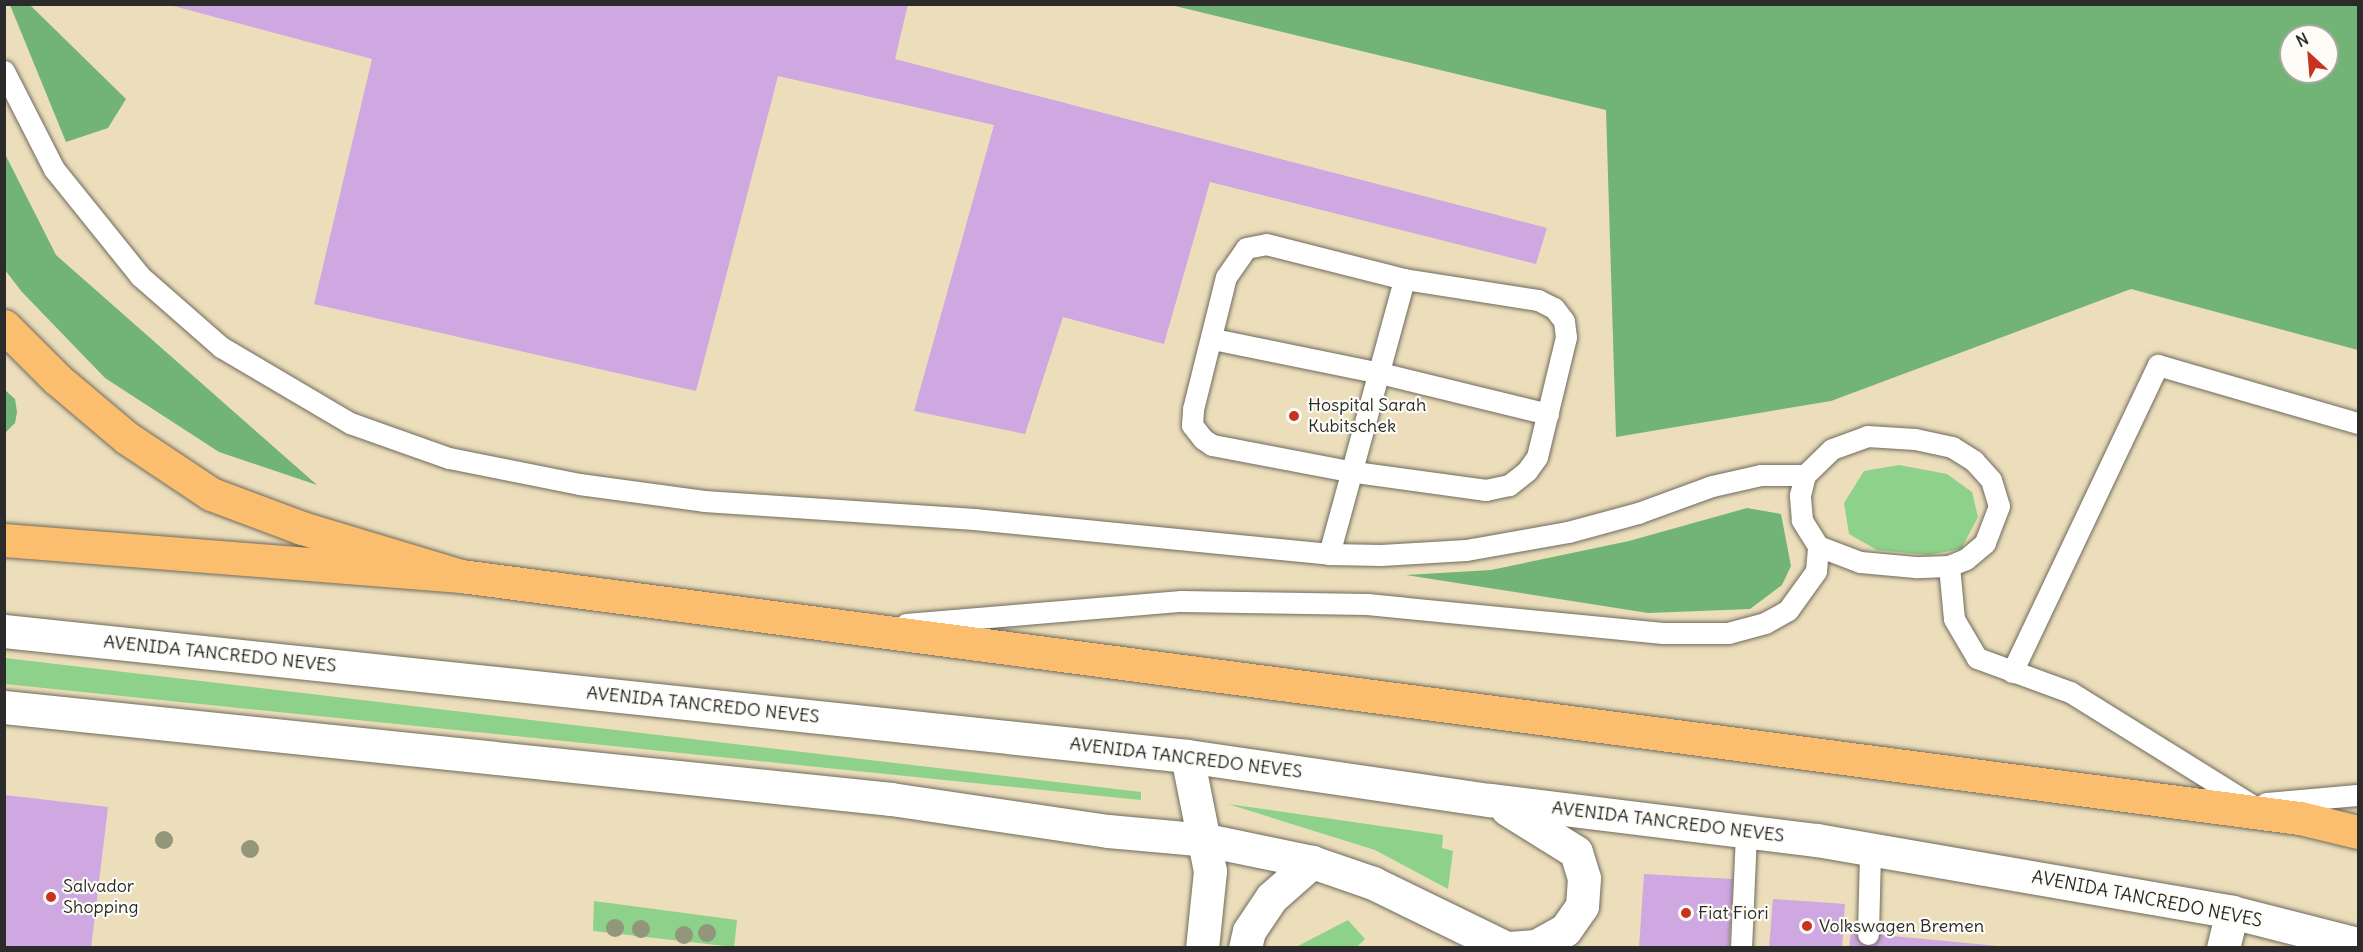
<!DOCTYPE html>
<style>
body{margin:0}
#map{position:relative;width:2363px;height:952px;overflow:hidden;background:#ecdebb;font-family:Delius,sans-serif}
div>[style]{position:absolute}
.green>*{inset:0;background:#8dd18a}
.forest>*{inset:0;background:#72b376}
.building>*{inset:0;background:#cfa7e1}
.roads{filter:drop-shadow(0 0 2px #6f6a5d) drop-shadow(0 0 2px #6f6a5d)}
.service>*{height:21px;margin:-10.5px;padding:0 10.5px;transform-origin:10.5px;border-radius:10.5px;background:#fff}
.minor>*{height:33px;margin:-16.5px;padding:0 16.5px;transform-origin:16.5px;border-radius:16.5px;background:#fff}
.tertiary>*{height:33px;margin:-16.5px;padding:0 16.5px;transform-origin:16.5px;border-radius:16.5px;background:#fff}
.primary>*{height:33px;margin:-16.5px;padding:0 16.5px;transform-origin:16.5px;border-radius:16.5px;background:#fbbe6e}
.trunk>*{height:33px;margin:-16.5px;padding:0 16.5px;transform-origin:16.5px;border-radius:16.5px;background:#fbbe6e}
.trees>*{width:18px;height:18px;margin:-9px;border-radius:50%;background:#92977c}
.dots>*{width:16px;height:16px;translate:-50% -50%;box-sizing:border-box;border:3px solid #fdfcf7;border-radius:50%}
span{translate:-50% -50%;white-space:nowrap;text-align:center;line-height:1.15;-webkit-text-stroke:4.5px #fdfcf7;paint-order:stroke}
.poi-label{font-size:18px;color:#2b2b2b}
.left{translate:0 -50%;text-align:left}
.street-label{font-size:18px;color:#2b2b2b}
.frame{position:absolute;inset:0;border:6px solid #2b2b2b;pointer-events:none}
.north{position:absolute;left:2279px;top:24px;width:60px;height:60px;box-sizing:border-box;background:#fdfcf7;border:2px solid #a9a8a5;border-radius:50%;rotate:334deg;font-size:16px;font-weight:700;line-height:24px;text-align:center;color:#2b2b2b}
.north::after{content:'';display:block;margin:auto;width:21px;height:27px;background:#c8321e;clip-path:polygon(50% 0,100% 100%,50% 72%,0 100%)}
</style>
<div id="map">
<div class="green">
<i style="clip-path:polygon(1899px 465px,1947px 474px,1972px 492px,1978px 517px,1961px 549px,1928px 555px,1877px 550px,1849px 534px,1844px 503px,1864px 471px)"></i>
<i style="clip-path:polygon(5px 658px,1141px 792px,1141px 800px,5px 684px)"></i>
<i style="clip-path:polygon(1228px 804px,1443px 835px,1442px 848px,1453px 851px,1448px 889px,1375px 850px)"></i>
<i style="clip-path:polygon(594px 901px,737px 920px,734px 947px,593px 931px)"></i>
<i style="clip-path:polygon(1348px 920px,1365px 939px,1357px 947px,1296px 947px)"></i>
</div>
<div class="forest">
<i style="clip-path:polygon(10px 5px,30px 5px,126px 99px,108px 128px,66px 142px)"></i>
<i style="clip-path:polygon(evenodd,1171px 5px,2358px 5px,2358px 350px,2131px 289px,1831px 401px,1616px 437px,1606px 110px,1171px 5px,2291px 36px,2327px 36px,2327px 72px,2291px 72px,2291px 36px)"></i>
<i style="clip-path:polygon(5px 154px,56px 255px,317px 485px,219px 452px,105px 378px,22px 292px,5px 270px)"></i>
<i style="clip-path:polygon(5px 390px,15px 399px,17px 412px,15px 423px,5px 433px)"></i>
<i style="clip-path:polygon(1747px 508px,1781px 514px,1791px 566px,1782px 585px,1750px 609px,1648px 613px,1406px 575px,1491px 570px,1629px 541px)"></i>
</div>
<div class="building">
<i style="clip-path:polygon(166px 4px,908px 4px,895px 59px,1547px 228px,1536px 264px,1210px 182px,1164px 344px,1063px 317px,1025px 434px,914px 411px,994px 125px,778px 76px,696px 391px,314px 304px,372px 59px)"></i>
<i style="clip-path:polygon(5px 795px,108px 807px,91px 948px,5px 948px)"></i>
<i style="clip-path:polygon(1644px 874px,1733px 879px,1729px 948px,1639px 948px)"></i>
<i style="clip-path:polygon(1773px 899px,1845px 904px,1842px 948px,1769px 948px)"></i>
<i style="clip-path:polygon(1851px 932px,1998px 946px,1998px 948px,1849px 948px)"></i>
</div>
<div class="roads">
<div class="service">
<i style="left:4px;top:71px;width:110px;rotate:63deg"></i>
<i style="left:54px;top:169px;width:137px;rotate:51.2deg"></i>
<i style="left:140px;top:276px;width:108px;rotate:41.2deg"></i>
<i style="left:221px;top:347px;width:150px;rotate:30.5deg"></i>
<i style="left:350px;top:423px;width:105px;rotate:19.5deg"></i>
<i style="left:449px;top:458px;width:133px;rotate:11.3deg"></i>
<i style="left:579px;top:484px;width:126px;rotate:7.7deg"></i>
<i style="left:704px;top:501px;width:271px;rotate:3.8deg"></i>
<i style="left:974px;top:519px;width:357px;rotate:5.6deg"></i>
<i style="left:1329px;top:554px;width:52px;rotate:1.1deg"></i>
<i style="left:1381px;top:555px;width:85px;rotate:-3.4deg"></i>
<i style="left:1466px;top:550px;width:104px;rotate:-10deg"></i>
<i style="left:1568px;top:532px;width:73px;rotate:-15.2deg"></i>
<i style="left:1638px;top:513px;width:79px;rotate:-20deg"></i>
<i style="left:1712px;top:486px;width:50px;rotate:-12.7deg"></i>
<i style="left:1761px;top:475px;width:44px"></i>
<i style="left:1266px;top:244px;width:142px;rotate:14.2deg"></i>
<i style="left:1404px;top:279px;width:136px;rotate:8.9deg"></i>
<i style="left:1538px;top:300px;width:18px;rotate:27deg"></i>
<i style="left:1554px;top:308px;width:16px;rotate:52deg"></i>
<i style="left:1564px;top:321px;width:16px;rotate:83deg"></i>
<i style="left:1566px;top:337px;width:123px;rotate:103.6deg"></i>
<i style="left:1537px;top:457px;width:17px;rotate:126deg"></i>
<i style="left:1527px;top:471px;width:23px;rotate:142deg"></i>
<i style="left:1509px;top:485px;width:24px;rotate:168deg"></i>
<i style="left:1486px;top:490px;width:133px;rotate:-172.2deg"></i>
<i style="left:1354px;top:472px;width:145px;rotate:-169.2deg"></i>
<i style="left:1212px;top:445px;width:11px;rotate:-146deg"></i>
<i style="left:1203px;top:439px;width:18px;rotate:-128deg"></i>
<i style="left:1192px;top:425px;width:16px;rotate:-86deg"></i>
<i style="left:1193px;top:409px;width:136px;rotate:-76deg"></i>
<i style="left:1226px;top:277px;width:35px;rotate:-55deg"></i>
<i style="left:1246px;top:248px;width:20px;rotate:-11deg"></i>
<i style="left:1213px;top:339px;width:170px;rotate:11.5deg"></i>
<i style="left:1380px;top:373px;width:173px;rotate:13.7deg"></i>
<i style="left:1867px;top:436px;width:48px;rotate:3.6deg"></i>
<i style="left:1915px;top:439px;width:38px;rotate:12deg"></i>
<i style="left:1952px;top:447px;width:26px;rotate:32deg"></i>
<i style="left:1974px;top:461px;width:25px;rotate:48deg"></i>
<i style="left:1991px;top:480px;width:27px;rotate:73deg"></i>
<i style="left:1999px;top:506px;width:40px;rotate:111deg"></i>
<i style="left:1985px;top:543px;width:25px;rotate:140deg"></i>
<i style="left:1966px;top:559px;width:18px;rotate:158deg"></i>
<i style="left:1949px;top:566px;width:34px;rotate:178deg"></i>
<i style="left:1915px;top:567px;width:55px;rotate:-174.8deg"></i>
<i style="left:1860px;top:562px;width:45px;rotate:-159.1deg"></i>
<i style="left:1818px;top:546px;width:31px;rotate:-122deg"></i>
<i style="left:1802px;top:520px;width:25px;rotate:-95deg"></i>
<i style="left:1800px;top:495px;width:21px;rotate:-76deg"></i>
<i style="left:1805px;top:475px;width:37px;rotate:-44deg"></i>
<i style="left:1832px;top:449px;width:37px;rotate:-20deg"></i>
<i style="left:1329px;top:554px;width:285px;rotate:-74.7deg"></i>
<i style="left:1949px;top:566px;width:53px;rotate:84.6deg"></i>
<i style="left:1954px;top:619px;width:45px;rotate:59.5deg"></i>
<i style="left:1977px;top:658px;width:99px;rotate:20.1deg"></i>
<i style="left:2070px;top:692px;width:216px;rotate:31.9deg"></i>
<i style="left:906px;top:624px;width:276px;rotate:-4.8deg"></i>
<i style="left:1181px;top:601px;width:186px;rotate:0.9deg"></i>
<i style="left:1367px;top:604px;width:297px;rotate:5.6deg"></i>
<i style="left:1663px;top:633px;width:65px"></i>
<i style="left:1728px;top:633px;width:38px;rotate:-15deg"></i>
<i style="left:1765px;top:623px;width:26px;rotate:-29deg"></i>
<i style="left:1788px;top:610px;width:48px;rotate:-54.3deg"></i>
<i style="left:1816px;top:571px;width:25px;rotate:-85deg"></i>
<i style="left:2012px;top:672px;width:340px;rotate:-64.6deg"></i>
<i style="left:2158px;top:365px;width:208px;rotate:16.2deg"></i>
<i style="left:2266px;top:803px;width:92px;rotate:-5deg"></i>
<i style="left:1868px;top:934px;width:84px;rotate:-88.6deg"></i>
<i style="left:1741px;top:948px;width:116px;rotate:-87.5deg"></i>
</div>
<div class="minor">
<i style="left:2223px;top:948px;width:37px;rotate:-76deg"></i>
</div>
<div class="tertiary">
<i style="left:4px;top:631px;width:1190px;rotate:6.03deg"></i>
<i style="left:1187px;top:756px;width:306px;rotate:8.3deg"></i>
<i style="left:1490px;top:800px;width:329px;rotate:7deg"></i>
<i style="left:1817px;top:840px;width:421px;rotate:9.8deg"></i>
<i style="left:2232px;top:912px;width:130px;rotate:14.3deg"></i>
<i style="left:4px;top:707px;width:892px;rotate:5.92deg"></i>
<i style="left:891px;top:799px;width:219px;rotate:8.4deg"></i>
<i style="left:1108px;top:831px;width:98px;rotate:5.2deg"></i>
<i style="left:1206px;top:840px;width:108px;rotate:11.7deg"></i>
<i style="left:1312px;top:862px;width:65px;rotate:19deg"></i>
<i style="left:1373px;top:883px;width:148px;rotate:26deg"></i>
<i style="left:1187px;top:756px;width:117px;rotate:78.7deg"></i>
<i style="left:1210px;top:871px;width:77px;rotate:95.9deg"></i>
<i style="left:1507px;top:809px;width:81px;rotate:31.9deg"></i>
<i style="left:1576px;top:852px;width:27px;rotate:73deg"></i>
<i style="left:1584px;top:878px;width:28px;rotate:94deg"></i>
<i style="left:1582px;top:906px;width:29px;rotate:125deg"></i>
<i style="left:1565px;top:930px;width:33px;rotate:151deg"></i>
<i style="left:1536px;top:946px;width:27px;rotate:176deg"></i>
<i style="left:1245px;top:948px;width:17px;rotate:-77deg"></i>
<i style="left:1249px;top:931px;width:40px;rotate:-56deg"></i>
<i style="left:1271px;top:898px;width:55px;rotate:-41.3deg"></i>
</div>
<div class="primary">
<i style="left:4px;top:540px;width:458px;rotate:4.5deg"></i>
<i style="left:461px;top:576px;width:1855px;rotate:7.5deg"></i>
<i style="left:2300px;top:818px;width:60px;rotate:13.6deg"></i>
</div>
<div class="trunk">
<i style="left:4px;top:326px;width:75px;rotate:45deg"></i>
<i style="left:57px;top:379px;width:92px;rotate:40.1deg"></i>
<i style="left:127px;top:438px;width:101px;rotate:33.7deg"></i>
<i style="left:211px;top:494px;width:97px;rotate:20.5deg"></i>
<i style="left:302px;top:528px;width:166px;rotate:16.8deg"></i>
</div>
</div>
<div class="trees">
<i style="left:164px;top:840px"></i>
<i style="left:250px;top:849px"></i>
<i style="left:615px;top:928px"></i>
<i style="left:641px;top:929px"></i>
<i style="left:707px;top:933px"></i>
<i style="left:684px;top:935px"></i>
</div>
<div class="dots">
<i style="left:1294px;top:416px;background:#c8321e"></i>
<i style="left:51px;top:897px;background:#c8321e"></i>
<i style="left:1686px;top:913px;background:#c8321e"></i>
<i style="left:1807px;top:926px;background:#c8321e"></i>
</div>
<div class="poi-label">
<span class="left" style="left:1308px;top:416px">Hospital Sarah<br>Kubitschek</span>
<span class="left" style="left:63px;top:897px">Salvador<br>Shopping</span>
<span class="left" style="left:1698px;top:913px">Fiat Fiori</span>
<span class="left" style="left:1819px;top:926px">Volkswagen Bremen</span>
</div>
<div class="street-label">
<span style="left:220px;top:654px;rotate:6deg">AVENIDA TANCREDO NEVES</span>
<span style="left:703px;top:705px;rotate:6deg">AVENIDA TANCREDO NEVES</span>
<span style="left:1186px;top:758px;rotate:7deg">AVENIDA TANCREDO NEVES</span>
<span style="left:1668px;top:822px;rotate:7deg">AVENIDA TANCREDO NEVES</span>
<span style="left:2147px;top:899px;rotate:11deg">AVENIDA TANCREDO NEVES</span>
</div>
<div class="frame"></div>
<div class="north">N</div>
</div>
